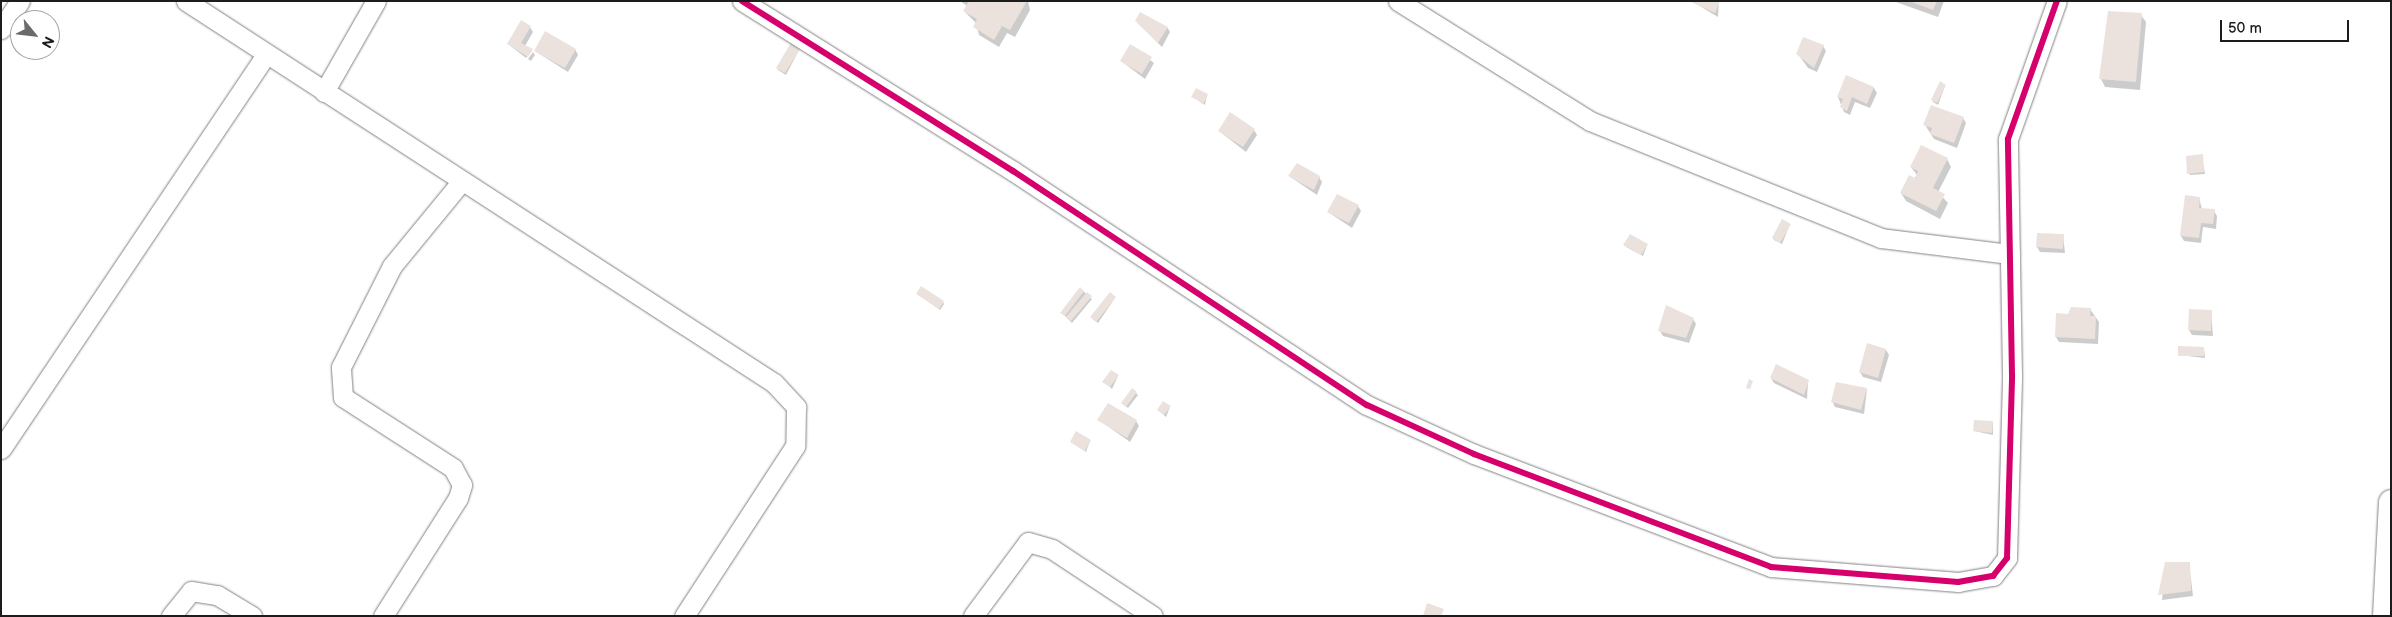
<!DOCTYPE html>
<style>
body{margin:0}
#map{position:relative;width:2392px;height:617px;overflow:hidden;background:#fff;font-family:"Balsamiq Sans",sans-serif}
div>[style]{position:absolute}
.shadow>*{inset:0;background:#0003}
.building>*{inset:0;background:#ece2dd}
.roads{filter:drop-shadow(0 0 1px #828282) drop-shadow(0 0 1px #828282)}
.minor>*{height:19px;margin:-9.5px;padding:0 9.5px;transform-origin:9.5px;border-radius:9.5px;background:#fff}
.tertiary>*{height:24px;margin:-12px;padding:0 12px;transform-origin:12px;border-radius:12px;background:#fff}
.cycleway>*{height:6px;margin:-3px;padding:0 3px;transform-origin:3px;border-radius:3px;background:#d6006c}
span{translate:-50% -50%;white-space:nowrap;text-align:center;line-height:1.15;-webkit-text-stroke:5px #fff;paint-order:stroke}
.frame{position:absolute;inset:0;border:2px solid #1c1c1c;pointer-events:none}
.north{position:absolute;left:10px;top:10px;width:50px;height:50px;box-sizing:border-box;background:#fff;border:1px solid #a4a4a4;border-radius:50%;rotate:119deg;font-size:14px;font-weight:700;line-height:20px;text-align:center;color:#1c1c1c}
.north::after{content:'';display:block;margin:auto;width:18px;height:22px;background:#6b6b6b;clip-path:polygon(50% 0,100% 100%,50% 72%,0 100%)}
.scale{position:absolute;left:2220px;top:20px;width:129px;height:22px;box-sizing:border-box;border:2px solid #1c1c1c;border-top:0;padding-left:6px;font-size:15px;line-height:18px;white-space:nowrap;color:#1c1c1c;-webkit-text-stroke:4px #fff;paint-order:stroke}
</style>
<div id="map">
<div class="shadow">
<i style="clip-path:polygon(960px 1px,1028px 1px,1030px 10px,1015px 37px,1007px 33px,999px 47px,979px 35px,976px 23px,964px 11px,967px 6px)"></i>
<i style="clip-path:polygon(1719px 1px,1718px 17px,1693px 2px)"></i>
<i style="clip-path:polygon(1893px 1px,1944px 1px,1938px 17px)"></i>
<i style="clip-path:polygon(2109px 12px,2141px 15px,2146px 22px,2140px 90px,2105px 87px,2101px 79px)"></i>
<i style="clip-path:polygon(1136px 21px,1167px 27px,1170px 32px,1162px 47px)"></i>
<i style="clip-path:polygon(530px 27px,533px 32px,525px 46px,532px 51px,526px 58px,508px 44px)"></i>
<i style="clip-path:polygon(1131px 46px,1154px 63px,1145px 79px,1121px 61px)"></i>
<i style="clip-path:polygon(1823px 46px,1826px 51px,1817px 72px,1808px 68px,1798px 54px)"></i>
<i style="clip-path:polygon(800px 48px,786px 75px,778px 70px,777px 68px)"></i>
<i style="clip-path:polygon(575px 49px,578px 55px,568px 72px,535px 51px)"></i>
<i style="clip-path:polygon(533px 52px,535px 55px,531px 61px,528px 59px)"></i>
<i style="clip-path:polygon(1945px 86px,1938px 105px,1933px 102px,1932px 100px)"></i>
<i style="clip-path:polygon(1874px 88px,1877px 93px,1870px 108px,1855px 102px,1850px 115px,1844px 112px,1838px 97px)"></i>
<i style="clip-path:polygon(1207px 95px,1205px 105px,1193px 97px)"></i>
<i style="clip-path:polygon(1963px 118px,1966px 123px,1957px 148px,1934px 139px,1925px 125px)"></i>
<i style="clip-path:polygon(1254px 130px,1257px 135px,1246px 152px,1219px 131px)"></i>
<i style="clip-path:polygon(2202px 156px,2205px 174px,2190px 175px,2189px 173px)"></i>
<i style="clip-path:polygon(1947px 159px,1951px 167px,1938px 192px,1948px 203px,1940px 219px,1906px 201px,1901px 193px,1917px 175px,1911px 167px)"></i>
<i style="clip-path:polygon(1289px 176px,1319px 177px,1322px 182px,1317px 195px)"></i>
<i style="clip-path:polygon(2199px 198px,2202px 209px,2214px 211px,2217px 216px,2216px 229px,2203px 227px,2201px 243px,2184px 241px,2181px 236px)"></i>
<i style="clip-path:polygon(1358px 206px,1361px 211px,1352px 228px,1328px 212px)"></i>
<i style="clip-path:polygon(1790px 224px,1782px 244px,1774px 240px,1773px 238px)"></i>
<i style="clip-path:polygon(2063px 235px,2065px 253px,2040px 252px,2037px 247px)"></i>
<i style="clip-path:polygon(1647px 245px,1643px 256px,1626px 247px)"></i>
<i style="clip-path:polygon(1083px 291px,1092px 299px,1072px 323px,1062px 313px)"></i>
<i style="clip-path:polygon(918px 294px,943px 302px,944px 304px,940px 310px)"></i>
<i style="clip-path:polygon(1115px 298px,1098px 323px,1093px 319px)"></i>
<i style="clip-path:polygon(2090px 309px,2099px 322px,2098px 344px,2059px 342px,2056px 337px,2069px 315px)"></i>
<i style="clip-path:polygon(2211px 311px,2213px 336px,2192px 335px,2189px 330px)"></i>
<i style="clip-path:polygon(1693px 319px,1696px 324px,1689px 343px,1663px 336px,1660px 331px)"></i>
<i style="clip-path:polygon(2204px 348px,2205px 358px,2179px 355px)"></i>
<i style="clip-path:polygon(1886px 350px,1889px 355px,1881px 382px,1863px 377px,1860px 372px)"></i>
<i style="clip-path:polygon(1118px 376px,1112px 389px,1104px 382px)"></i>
<i style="clip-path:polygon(1771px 378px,1808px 381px,1807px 399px,1774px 383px)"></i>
<i style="clip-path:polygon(1867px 389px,1864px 414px,1835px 407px,1832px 401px)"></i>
<i style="clip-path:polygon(1136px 393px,1138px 395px,1128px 408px,1122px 403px)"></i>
<i style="clip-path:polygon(1170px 407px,1166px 417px,1158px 410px)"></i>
<i style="clip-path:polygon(1099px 420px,1136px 421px,1139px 426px,1130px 442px)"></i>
<i style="clip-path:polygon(1993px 422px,1993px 435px,1974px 431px)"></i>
<i style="clip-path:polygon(1090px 441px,1086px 452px,1071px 442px)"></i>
<i style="clip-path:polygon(2166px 563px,2189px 563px,2193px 596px,2162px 600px)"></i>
</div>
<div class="building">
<i style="clip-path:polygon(969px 1px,1027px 1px,1010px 30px,1002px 26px,994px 40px,973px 27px,977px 19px,963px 11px)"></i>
<i style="clip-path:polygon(1689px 1px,1720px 1px,1715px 13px)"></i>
<i style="clip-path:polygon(1909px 1px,1937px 1px,1933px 10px)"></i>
<i style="clip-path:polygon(2108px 11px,2142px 13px,2136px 82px,2099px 79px)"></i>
<i style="clip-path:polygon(1140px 12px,1168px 27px,1158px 43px,1135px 21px)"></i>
<i style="clip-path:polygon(521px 20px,531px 26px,521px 43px,533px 49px,528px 57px,507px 44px)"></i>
<i style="clip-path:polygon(545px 31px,576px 49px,565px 68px,534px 51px)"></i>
<i style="clip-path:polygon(1803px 37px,1824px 45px,1814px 68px,1796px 54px)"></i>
<i style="clip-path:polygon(792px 41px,801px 47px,785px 73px,776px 68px)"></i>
<i style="clip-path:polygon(1130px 44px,1152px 57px,1142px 74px,1120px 61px)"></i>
<i style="clip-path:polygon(1846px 75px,1874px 87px,1867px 104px,1852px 97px,1847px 111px,1840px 107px,1843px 99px,1837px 97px)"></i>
<i style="clip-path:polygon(1940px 81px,1946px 85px,1937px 103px,1931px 100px)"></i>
<i style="clip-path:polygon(1196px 88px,1208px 94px,1204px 103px,1191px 97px)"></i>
<i style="clip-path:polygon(1931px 105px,1964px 117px,1954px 143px,1930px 134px,1932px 128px,1923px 125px)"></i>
<i style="clip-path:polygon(1230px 112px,1255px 129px,1243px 147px,1218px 131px)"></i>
<i style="clip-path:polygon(1921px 145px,1948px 158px,1933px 188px,1945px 194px,1936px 211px,1900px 193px,1909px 175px,1915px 178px,1918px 171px,1910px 167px)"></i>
<i style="clip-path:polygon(2203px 154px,2204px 172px,2187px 174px,2186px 156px)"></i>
<i style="clip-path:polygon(1297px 163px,1320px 176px,1314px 190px,1288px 176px)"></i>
<i style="clip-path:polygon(1337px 194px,1359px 205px,1349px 223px,1327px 212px)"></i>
<i style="clip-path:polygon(2185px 195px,2200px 197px,2199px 208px,2215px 209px,2213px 224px,2201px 223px,2199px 238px,2180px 236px)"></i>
<i style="clip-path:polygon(1782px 219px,1791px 224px,1780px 243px,1772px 238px)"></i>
<i style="clip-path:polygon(2037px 233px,2064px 234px,2063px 249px,2036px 247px)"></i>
<i style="clip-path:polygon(1630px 234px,1648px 244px,1641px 255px,1623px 245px)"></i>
<i style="clip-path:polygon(921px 286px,944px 301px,939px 309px,916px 294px)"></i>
<i style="clip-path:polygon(1080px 287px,1084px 291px,1065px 316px,1060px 313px)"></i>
<i style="clip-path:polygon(1087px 292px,1092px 296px,1071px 321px,1066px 317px)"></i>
<i style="clip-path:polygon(1110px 292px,1116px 297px,1096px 322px,1090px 317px)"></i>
<i style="clip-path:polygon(1666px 305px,1694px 318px,1686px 338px,1658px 331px)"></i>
<i style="clip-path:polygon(2071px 307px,2091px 308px,2090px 316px,2096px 316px,2095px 339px,2055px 337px,2056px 313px,2068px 314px)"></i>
<i style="clip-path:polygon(2189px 309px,2212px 310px,2211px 331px,2188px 330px)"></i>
<i style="clip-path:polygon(1867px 343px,1886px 349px,1878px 378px,1859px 372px)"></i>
<i style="clip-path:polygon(2178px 346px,2204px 347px,2204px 356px,2178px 356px)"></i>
<i style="clip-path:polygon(1776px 364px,1809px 380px,1804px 395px,1770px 378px)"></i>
<i style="clip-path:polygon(1111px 370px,1119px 375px,1110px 387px,1102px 382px)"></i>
<i style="clip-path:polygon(1749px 379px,1753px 381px,1750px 389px,1746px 388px)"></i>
<i style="clip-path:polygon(1836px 382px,1867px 388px,1861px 410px,1831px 402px)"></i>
<i style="clip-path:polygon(1132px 388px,1137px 392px,1126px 407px,1121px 403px)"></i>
<i style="clip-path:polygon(1163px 401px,1171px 406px,1164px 415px,1157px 410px)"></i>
<i style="clip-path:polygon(1108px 403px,1137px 420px,1127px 438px,1097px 420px)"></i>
<i style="clip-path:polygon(1974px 420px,1993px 421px,1992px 433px,1973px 431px)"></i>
<i style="clip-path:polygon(1076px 431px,1091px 440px,1085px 451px,1070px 442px)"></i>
<i style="clip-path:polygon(2165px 562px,2190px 562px,2191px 591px,2158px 595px)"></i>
<i style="clip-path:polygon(1427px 603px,1444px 609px,1441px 616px,1423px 616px)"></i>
</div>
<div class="roads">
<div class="minor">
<i style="left:186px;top:1px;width:701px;rotate:33.01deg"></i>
<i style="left:774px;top:383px;width:33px;rotate:47deg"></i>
<i style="left:796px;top:407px;width:39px;rotate:91deg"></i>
<i style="left:795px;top:446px;width:203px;rotate:123.1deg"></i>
<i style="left:742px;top:1px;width:320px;rotate:32.1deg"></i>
<i style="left:1013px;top:171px;width:424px;rotate:33.5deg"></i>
<i style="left:1367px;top:405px;width:118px;rotate:24.6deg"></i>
<i style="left:1474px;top:454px;width:318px;rotate:20.8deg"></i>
<i style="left:1771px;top:567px;width:188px;rotate:4.6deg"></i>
<i style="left:1958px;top:582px;width:36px;rotate:-10deg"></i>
<i style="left:1993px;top:576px;width:23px;rotate:-52deg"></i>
<i style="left:2007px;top:558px;width:183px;rotate:-88.4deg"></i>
<i style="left:2012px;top:375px;width:236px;rotate:-91deg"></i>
<i style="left:2008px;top:139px;width:146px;rotate:-70.5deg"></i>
<i style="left:1398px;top:1px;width:226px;rotate:32deg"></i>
<i style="left:1590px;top:121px;width:314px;rotate:21.9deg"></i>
<i style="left:1881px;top:238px;width:130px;rotate:7.1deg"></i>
<i style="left:1px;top:29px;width:34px;rotate:-56deg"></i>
<i style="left:324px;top:92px;width:105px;rotate:-60.3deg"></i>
<i style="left:1px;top:449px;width:476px;rotate:-56.1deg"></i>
<i style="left:171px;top:616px;width:32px;rotate:-51deg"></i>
<i style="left:191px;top:591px;width:26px;rotate:9deg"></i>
<i style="left:217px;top:595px;width:41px;rotate:31deg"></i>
<i style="left:383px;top:616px;width:140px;rotate:-57.6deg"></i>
<i style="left:458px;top:498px;width:14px;rotate:-73deg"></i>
<i style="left:462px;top:485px;width:19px;rotate:-118deg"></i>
<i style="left:453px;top:468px;width:131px;rotate:-147.2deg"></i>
<i style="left:343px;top:397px;width:30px;rotate:-94deg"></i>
<i style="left:341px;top:367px;width:113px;rotate:-63.2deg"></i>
<i style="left:392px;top:266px;width:109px;rotate:-50.6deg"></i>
<i style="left:973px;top:616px;width:92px;rotate:-53.4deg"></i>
<i style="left:1028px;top:542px;width:25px;rotate:16deg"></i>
<i style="left:1052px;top:549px;width:121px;rotate:33.6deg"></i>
</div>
<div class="tertiary">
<i style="left:2385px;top:616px;width:114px;rotate:-87deg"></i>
</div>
</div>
<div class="cycleway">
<i style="left:742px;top:1px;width:320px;rotate:32.1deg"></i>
<i style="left:1013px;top:171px;width:424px;rotate:33.5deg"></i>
<i style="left:1367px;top:405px;width:118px;rotate:24.6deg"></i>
<i style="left:1474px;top:454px;width:318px;rotate:20.8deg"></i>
<i style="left:1771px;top:567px;width:188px;rotate:4.6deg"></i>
<i style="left:1958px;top:582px;width:36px;rotate:-10deg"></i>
<i style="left:1993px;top:576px;width:23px;rotate:-52deg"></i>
<i style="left:2007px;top:558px;width:183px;rotate:-88.4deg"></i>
<i style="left:2012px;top:375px;width:236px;rotate:-91deg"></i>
<i style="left:2008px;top:139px;width:146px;rotate:-70.5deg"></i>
</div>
<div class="frame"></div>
<div class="north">N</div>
<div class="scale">50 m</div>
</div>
